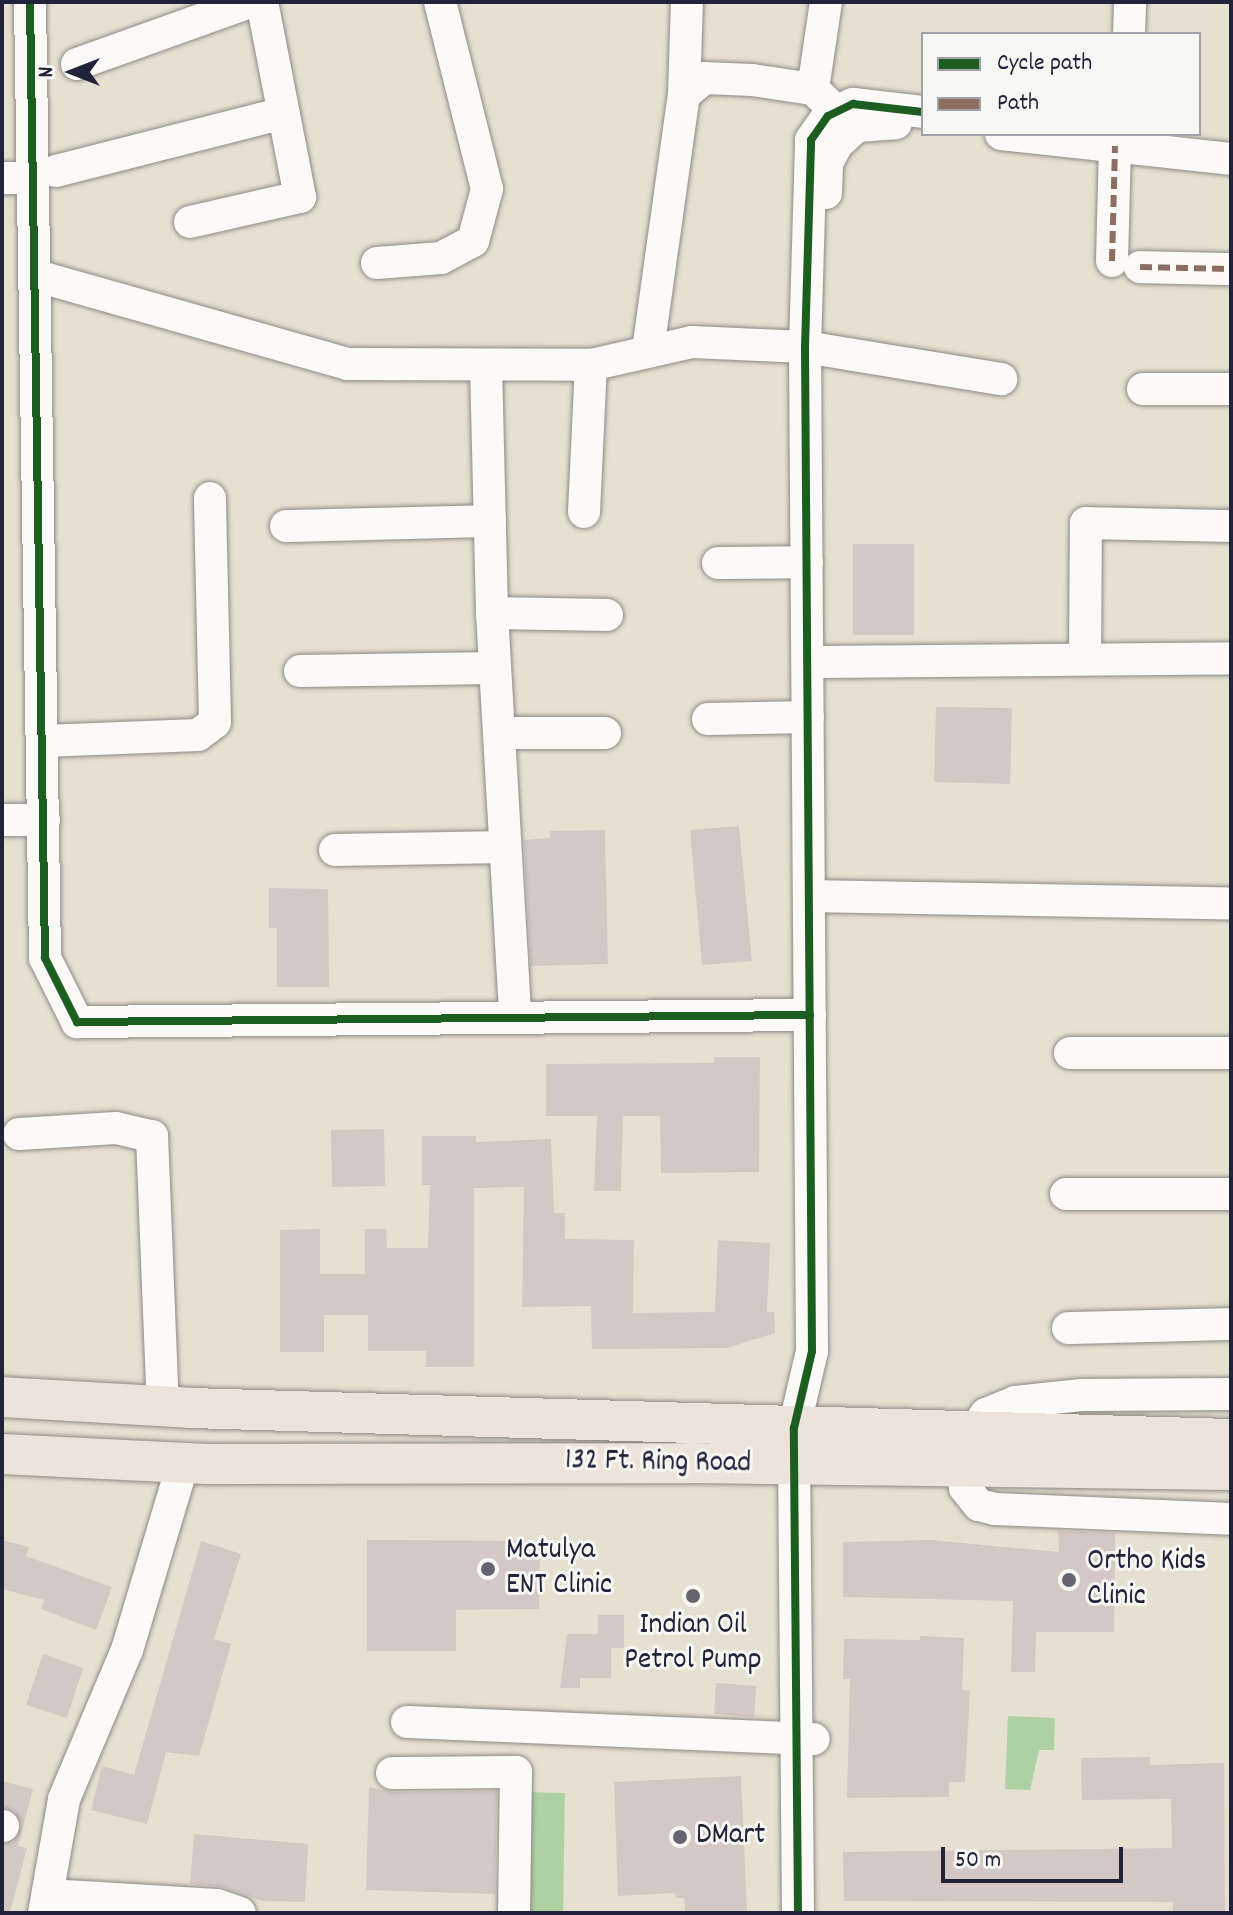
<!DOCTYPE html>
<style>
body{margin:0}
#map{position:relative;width:1233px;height:1915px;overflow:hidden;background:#e6e0d0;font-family:Dekko,sans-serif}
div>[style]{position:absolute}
.green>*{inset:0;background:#aed1a4}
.building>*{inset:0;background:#d4c8c5}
.roads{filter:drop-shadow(0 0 2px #8d8b86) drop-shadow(0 0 2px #8d8b86)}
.minor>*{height:32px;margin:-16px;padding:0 16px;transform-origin:16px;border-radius:16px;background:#fbfaf8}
.major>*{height:40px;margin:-20px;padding:0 20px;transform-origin:20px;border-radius:20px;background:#ece4db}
.quiet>*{height:6px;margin-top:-3px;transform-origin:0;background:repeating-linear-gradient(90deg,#8d6e63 0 12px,transparent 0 18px)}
.cycleway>*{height:8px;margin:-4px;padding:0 4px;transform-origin:4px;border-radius:4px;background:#1b5e20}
.dots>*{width:22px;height:22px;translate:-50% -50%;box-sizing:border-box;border:4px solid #f6f6f2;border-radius:50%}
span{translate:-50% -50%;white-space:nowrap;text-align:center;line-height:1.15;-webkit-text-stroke:6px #f6f6f2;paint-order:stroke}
.street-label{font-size:30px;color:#22223b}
.poi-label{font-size:30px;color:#22223b}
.left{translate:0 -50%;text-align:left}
.frame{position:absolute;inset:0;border:4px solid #22223b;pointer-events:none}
.legend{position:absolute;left:921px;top:32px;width:280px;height:104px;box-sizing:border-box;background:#f6f6f2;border:2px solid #a1a1a9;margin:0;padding:10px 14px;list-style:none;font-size:24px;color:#22223b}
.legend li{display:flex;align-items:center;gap:16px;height:40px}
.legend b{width:40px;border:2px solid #a1a1a9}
.north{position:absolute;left:32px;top:32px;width:80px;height:80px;-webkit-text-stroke:6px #f6f6f2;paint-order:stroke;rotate:270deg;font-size:22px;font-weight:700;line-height:32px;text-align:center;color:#22223b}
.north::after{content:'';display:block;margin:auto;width:28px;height:36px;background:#22223b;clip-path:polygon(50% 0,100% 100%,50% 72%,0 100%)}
.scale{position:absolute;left:941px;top:1847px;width:182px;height:36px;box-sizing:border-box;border:4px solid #22223b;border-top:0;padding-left:10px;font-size:24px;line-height:28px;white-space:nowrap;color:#22223b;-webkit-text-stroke:6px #f6f6f2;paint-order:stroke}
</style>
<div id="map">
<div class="green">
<i style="clip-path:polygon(1008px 1716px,1055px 1718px,1054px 1750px,1039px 1750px,1030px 1790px,1005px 1789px)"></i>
<i style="clip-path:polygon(523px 1792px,565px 1793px,563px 1913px,520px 1913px)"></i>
</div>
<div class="building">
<i style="clip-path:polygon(853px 544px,914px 544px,914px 635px,853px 635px)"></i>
<i style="clip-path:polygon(936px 707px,1012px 708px,1010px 784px,934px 782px)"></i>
<i style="clip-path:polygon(739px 826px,752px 961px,702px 965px,690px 830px)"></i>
<i style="clip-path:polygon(605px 830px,608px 964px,531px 966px,524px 840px,550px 838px,550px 831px)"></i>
<i style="clip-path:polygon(269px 888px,328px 889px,329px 987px,277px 987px,277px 928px,269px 928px)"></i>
<i style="clip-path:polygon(714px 1057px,760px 1057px,759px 1172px,661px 1173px,660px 1116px,623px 1116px,621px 1191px,594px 1191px,597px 1116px,546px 1116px,546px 1064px,714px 1063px)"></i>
<i style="clip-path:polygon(384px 1129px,385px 1186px,332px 1187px,331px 1130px)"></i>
<i style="clip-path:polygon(422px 1136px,476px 1136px,476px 1142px,551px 1139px,554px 1213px,565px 1213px,565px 1239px,634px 1240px,633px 1313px,715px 1312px,718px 1240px,770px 1243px,767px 1312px,774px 1312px,775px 1333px,727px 1348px,592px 1349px,591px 1306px,522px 1307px,524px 1187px,474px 1188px,474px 1367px,426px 1367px,426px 1351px,368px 1351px,368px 1315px,324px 1315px,324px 1352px,280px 1352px,280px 1230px,320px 1229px,320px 1274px,365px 1274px,365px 1229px,386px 1229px,387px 1248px,428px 1248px,430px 1185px,422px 1185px)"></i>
<i style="clip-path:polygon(1058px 1531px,1115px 1533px,1114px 1632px,1036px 1632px,1035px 1672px,1011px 1672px,1013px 1601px,843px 1597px,843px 1542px,931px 1540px,1059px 1552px)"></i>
<i style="clip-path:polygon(2px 1540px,29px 1547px,26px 1556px,112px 1587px,96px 1630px,41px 1609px,44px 1600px,2px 1589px)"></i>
<i style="clip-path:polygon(367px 1540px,540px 1541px,539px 1609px,456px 1610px,456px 1651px,367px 1651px)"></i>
<i style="clip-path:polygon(201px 1541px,241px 1554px,214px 1639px,231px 1644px,199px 1756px,166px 1752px,147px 1824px,91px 1810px,102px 1766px,134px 1775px)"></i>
<i style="clip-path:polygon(598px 1615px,624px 1615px,624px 1648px,611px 1648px,611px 1678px,580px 1678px,580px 1688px,560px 1688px,567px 1634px,598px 1634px)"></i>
<i style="clip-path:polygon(920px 1636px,964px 1638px,962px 1690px,970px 1690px,965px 1782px,949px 1782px,949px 1797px,847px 1798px,850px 1679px,843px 1679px,844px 1639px,920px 1640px)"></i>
<i style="clip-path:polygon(43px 1654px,83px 1668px,67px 1718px,26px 1705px)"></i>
<i style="clip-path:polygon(716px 1683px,756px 1686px,754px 1717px,714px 1714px)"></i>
<i style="clip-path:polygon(1150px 1757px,1150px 1765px,1224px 1763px,1225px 1913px,1173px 1913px,1173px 1902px,844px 1901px,843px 1852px,1172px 1848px,1171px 1799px,1082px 1800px,1081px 1758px)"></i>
<i style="clip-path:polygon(741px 1776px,747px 1913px,685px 1913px,684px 1898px,676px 1898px,675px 1893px,618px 1896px,614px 1782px)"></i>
<i style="clip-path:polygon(2px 1781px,33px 1789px,18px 1846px,27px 1848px,10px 1913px,2px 1913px,2px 1845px,13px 1842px,22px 1825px,13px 1810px,2px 1807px)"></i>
<i style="clip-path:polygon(369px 1787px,392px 1792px,497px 1791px,495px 1894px,366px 1890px)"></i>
<i style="clip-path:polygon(194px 1834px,308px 1844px,305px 1902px,262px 1901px,223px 1887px,190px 1884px)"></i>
</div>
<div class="roads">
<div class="minor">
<i style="left:30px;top:2px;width:956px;rotate:89.1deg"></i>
<i style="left:45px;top:958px;width:72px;rotate:63.4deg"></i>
<i style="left:77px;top:1022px;width:733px;rotate:-0.55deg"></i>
<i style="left:1129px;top:34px;width:32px;rotate:-88deg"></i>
<i style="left:77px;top:64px;width:184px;rotate:-19.7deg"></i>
<i style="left:813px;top:89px;width:88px;rotate:-81.5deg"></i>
<i style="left:684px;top:95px;width:26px;rotate:-40deg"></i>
<i style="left:704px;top:78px;width:48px;rotate:2.4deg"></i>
<i style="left:752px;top:80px;width:62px;rotate:8.4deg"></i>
<i style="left:813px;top:89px;width:33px;rotate:44deg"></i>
<i style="left:1001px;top:134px;width:231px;rotate:6.2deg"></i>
<i style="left:56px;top:171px;width:234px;rotate:-14.3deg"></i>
<i style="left:2px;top:178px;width:32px"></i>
<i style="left:826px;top:193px;width:30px;rotate:-88deg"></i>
<i style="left:827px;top:163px;width:21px;rotate:-62deg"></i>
<i style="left:837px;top:144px;width:27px;rotate:-42deg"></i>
<i style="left:857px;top:126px;width:39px;rotate:-4deg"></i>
<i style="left:190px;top:222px;width:113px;rotate:-12.8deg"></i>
<i style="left:300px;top:197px;width:199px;rotate:-101deg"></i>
<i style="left:1112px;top:261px;width:115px;rotate:-88.5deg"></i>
<i style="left:377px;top:263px;width:64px;rotate:-4.5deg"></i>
<i style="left:441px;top:258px;width:36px;rotate:-28deg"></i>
<i style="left:473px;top:241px;width:54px;rotate:-74.9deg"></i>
<i style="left:487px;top:189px;width:193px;rotate:-104.1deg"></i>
<i style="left:1140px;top:267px;width:91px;rotate:1.3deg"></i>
<i style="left:37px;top:276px;width:322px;rotate:15.8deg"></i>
<i style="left:347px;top:364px;width:244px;rotate:0.2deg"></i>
<i style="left:591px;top:365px;width:104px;rotate:-12.8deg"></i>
<i style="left:692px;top:342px;width:113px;rotate:2.5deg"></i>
<i style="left:805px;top:347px;width:199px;rotate:9.3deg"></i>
<i style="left:648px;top:350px;width:258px;rotate:-82deg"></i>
<i style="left:684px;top:95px;width:93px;rotate:-88.2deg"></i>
<i style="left:486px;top:366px;width:247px;rotate:88.6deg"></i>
<i style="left:492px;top:613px;width:405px;rotate:86.7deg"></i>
<i style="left:1143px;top:389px;width:88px"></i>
<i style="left:584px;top:512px;width:147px;rotate:-87.3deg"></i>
<i style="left:286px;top:526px;width:204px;rotate:-1.4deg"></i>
<i style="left:718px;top:563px;width:89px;rotate:-0.6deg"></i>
<i style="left:492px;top:613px;width:115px;rotate:1deg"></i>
<i style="left:1085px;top:659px;width:136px;rotate:-89.6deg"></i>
<i style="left:1086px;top:523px;width:145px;rotate:1.2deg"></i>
<i style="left:808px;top:662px;width:423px;rotate:-0.5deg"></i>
<i style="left:300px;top:671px;width:194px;rotate:-0.9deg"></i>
<i style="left:708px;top:719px;width:100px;rotate:-1.1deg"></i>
<i style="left:499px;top:733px;width:106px"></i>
<i style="left:43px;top:741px;width:155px;rotate:-2.2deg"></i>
<i style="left:198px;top:735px;width:21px;rotate:-37deg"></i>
<i style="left:215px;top:722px;width:224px;rotate:-91.3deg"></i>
<i style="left:2px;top:820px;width:42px"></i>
<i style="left:335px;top:850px;width:170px;rotate:-1deg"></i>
<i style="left:809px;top:896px;width:422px;rotate:1deg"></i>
<i style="left:1070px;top:1053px;width:161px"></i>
<i style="left:19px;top:1134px;width:97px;rotate:-3.5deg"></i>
<i style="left:116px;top:1128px;width:37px;rotate:13deg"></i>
<i style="left:152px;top:1136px;width:271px;rotate:87.7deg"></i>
<i style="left:1066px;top:1194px;width:165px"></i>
<i style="left:1068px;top:1328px;width:163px;rotate:-1.4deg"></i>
<i style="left:973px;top:1433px;width:23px;rotate:-56deg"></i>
<i style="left:986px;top:1414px;width:31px;rotate:-22deg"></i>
<i style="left:1015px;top:1402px;width:67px;rotate:-6deg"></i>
<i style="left:1082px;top:1395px;width:149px;rotate:-0.4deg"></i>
<i style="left:962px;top:1469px;width:19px;rotate:81deg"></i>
<i style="left:965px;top:1488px;width:22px;rotate:51deg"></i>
<i style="left:979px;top:1505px;width:16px;rotate:14deg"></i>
<i style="left:995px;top:1509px;width:236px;rotate:2.4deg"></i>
<i style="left:407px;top:1722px;width:407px;rotate:2.4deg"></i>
<i style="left:392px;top:1773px;width:124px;rotate:-0.5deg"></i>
<i style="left:516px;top:1772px;width:141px;rotate:90.8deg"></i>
<i style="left:2px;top:1826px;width:1px"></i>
<i style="left:48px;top:1895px;width:169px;rotate:3.4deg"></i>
<i style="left:217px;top:1905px;width:24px;rotate:19deg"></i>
<i style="left:44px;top:1913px;width:116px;rotate:-80deg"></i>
<i style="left:64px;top:1799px;width:162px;rotate:-67.1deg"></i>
<i style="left:127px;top:1650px;width:195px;rotate:-73.3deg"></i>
<i style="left:798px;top:1913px;width:485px;rotate:-90.5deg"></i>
<i style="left:794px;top:1428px;width:79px;rotate:-76.8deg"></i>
<i style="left:812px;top:1351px;width:1004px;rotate:-90.4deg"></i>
<i style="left:805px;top:347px;width:207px;rotate:-88.3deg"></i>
<i style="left:811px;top:140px;width:29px;rotate:-55deg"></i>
<i style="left:828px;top:116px;width:28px;rotate:-26deg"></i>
<i style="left:853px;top:104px;width:70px;rotate:6.5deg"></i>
</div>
<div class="major">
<i style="left:2px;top:1397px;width:189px;rotate:3.3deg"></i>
<i style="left:191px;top:1408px;width:1040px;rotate:1.71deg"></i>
<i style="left:2px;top:1454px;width:205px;rotate:2.8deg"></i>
<i style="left:207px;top:1464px;width:483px;rotate:-0.1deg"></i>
<i style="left:690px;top:1463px;width:541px;rotate:0.74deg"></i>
</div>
</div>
<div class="quiet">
<i style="left:1112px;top:261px;width:115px;rotate:-88.5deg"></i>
<i style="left:1140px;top:267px;width:91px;rotate:1.3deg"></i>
</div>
<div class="cycleway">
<i style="left:30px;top:2px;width:956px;rotate:89.1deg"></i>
<i style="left:45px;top:958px;width:72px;rotate:63.4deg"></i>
<i style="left:77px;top:1022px;width:733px;rotate:-0.55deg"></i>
<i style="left:798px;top:1913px;width:485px;rotate:-90.5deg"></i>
<i style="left:794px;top:1428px;width:79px;rotate:-76.8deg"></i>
<i style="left:812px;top:1351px;width:1004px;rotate:-90.4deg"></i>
<i style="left:805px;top:347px;width:207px;rotate:-88.3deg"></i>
<i style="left:811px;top:140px;width:29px;rotate:-55deg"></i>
<i style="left:828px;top:116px;width:28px;rotate:-26deg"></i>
<i style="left:853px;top:104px;width:70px;rotate:6.5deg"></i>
</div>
<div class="dots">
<i style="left:488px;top:1569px;background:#67646f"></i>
<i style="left:1069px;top:1580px;background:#67646f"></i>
<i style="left:693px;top:1596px;background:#67646f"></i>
<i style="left:680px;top:1837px;background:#67646f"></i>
</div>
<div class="street-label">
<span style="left:658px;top:1464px;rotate:1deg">132 Ft. Ring Road</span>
</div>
<div class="poi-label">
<span class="left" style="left:506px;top:1569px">Matulya<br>ENT Clinic</span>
<span class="left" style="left:1087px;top:1580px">Ortho Kids<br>Clinic</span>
<span style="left:693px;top:1644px">Indian Oil<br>Petrol Pump</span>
<span class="left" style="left:696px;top:1837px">DMart</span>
</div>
<div class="frame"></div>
<ul class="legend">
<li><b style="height:10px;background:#1b5e20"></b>Cycle path</li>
<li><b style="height:10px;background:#8d6e63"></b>Path</li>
</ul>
<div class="north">N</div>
<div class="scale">50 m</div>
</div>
